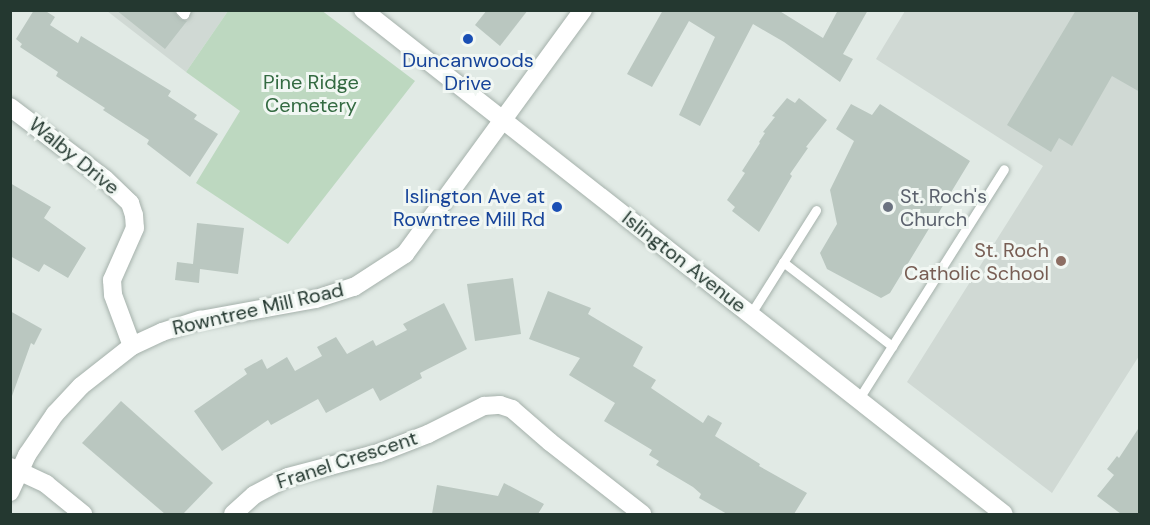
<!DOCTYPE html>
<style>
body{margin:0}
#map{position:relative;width:1150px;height:525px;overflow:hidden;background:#e1eae5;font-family:"DM Sans",sans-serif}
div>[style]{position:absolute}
.built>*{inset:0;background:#d0d9d4}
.green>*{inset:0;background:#bdd8c0}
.building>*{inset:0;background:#bac7c0}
.roads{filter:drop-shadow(0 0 2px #a5b1ab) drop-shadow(0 0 2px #a5b1ab)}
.service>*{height:9px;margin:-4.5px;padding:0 4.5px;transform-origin:4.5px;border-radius:4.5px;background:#fff}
.minor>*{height:18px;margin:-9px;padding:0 9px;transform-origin:9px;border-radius:9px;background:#fff}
.tertiary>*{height:18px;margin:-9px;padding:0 9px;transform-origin:9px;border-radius:9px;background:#fff}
.secondary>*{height:18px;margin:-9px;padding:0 9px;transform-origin:9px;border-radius:9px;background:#fff}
.dots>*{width:16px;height:16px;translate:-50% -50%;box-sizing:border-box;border:3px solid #f1f7f3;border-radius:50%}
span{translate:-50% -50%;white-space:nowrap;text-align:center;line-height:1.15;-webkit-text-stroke:6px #f1f7f3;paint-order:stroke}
.transit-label{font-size:20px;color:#164399}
.right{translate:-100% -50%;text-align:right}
.park-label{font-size:20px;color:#336a41}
.street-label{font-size:20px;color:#243830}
.worship-label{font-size:20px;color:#5b616d}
.left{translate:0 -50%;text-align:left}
.education-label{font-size:20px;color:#785e54}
.frame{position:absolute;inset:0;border:12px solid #243830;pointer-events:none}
</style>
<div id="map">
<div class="built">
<i style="clip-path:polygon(107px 11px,228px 11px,186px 72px)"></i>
<i style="clip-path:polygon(905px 11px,1139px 11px,1139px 356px,1052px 493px,907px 382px,1043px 166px,876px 59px)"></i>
</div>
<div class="green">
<i style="clip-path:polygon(321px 10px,415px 81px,288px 244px,196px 183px,240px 111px,186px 72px,228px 11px)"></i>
</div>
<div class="building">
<i style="clip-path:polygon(34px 10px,44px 10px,55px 17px,50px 25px,78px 43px,81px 36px,171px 91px,168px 96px,197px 115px,194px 119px,218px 134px,190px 177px,147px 144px,149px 140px,103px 110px,105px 108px,56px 76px,58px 72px,20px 47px,22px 44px,16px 39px)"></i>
<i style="clip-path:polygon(116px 10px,173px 10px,180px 19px,187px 21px,165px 49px)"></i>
<i style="clip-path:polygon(487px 10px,528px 10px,500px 46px,475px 25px)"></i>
<i style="clip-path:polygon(663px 10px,778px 10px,823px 38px,838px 10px,868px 10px,843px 54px,853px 59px,840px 82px,784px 42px,753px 24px,700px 126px,679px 115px,715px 37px,689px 21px,652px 87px,627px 74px)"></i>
<i style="clip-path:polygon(1076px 10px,1140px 10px,1140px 92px,1112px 76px,1072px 146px,1059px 138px,1051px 152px,1007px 125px)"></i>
<i style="clip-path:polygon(787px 98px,795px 103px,799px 98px,827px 120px,806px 147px,808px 148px,790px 174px,792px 176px,759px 232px,732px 211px,735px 207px,727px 200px,745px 173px,742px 171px,760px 143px,759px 142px,765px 133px,763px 132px,775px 117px,772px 116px)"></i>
<i style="clip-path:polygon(851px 104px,872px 115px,880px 104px,970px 161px,890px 293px,881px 298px,827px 269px,820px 253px,837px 224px,830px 190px,854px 141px,836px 129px)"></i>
<i style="clip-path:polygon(10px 183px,51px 207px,44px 218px,86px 248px,68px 278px,44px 264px,39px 272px,10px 256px)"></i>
<i style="clip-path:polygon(197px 223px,244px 228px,238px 274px,200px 269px,199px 283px,175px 280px,177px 262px,193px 264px)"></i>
<i style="clip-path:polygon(513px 278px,521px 334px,475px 341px,467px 284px)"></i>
<i style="clip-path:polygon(548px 291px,591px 308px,588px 314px,643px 347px,633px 366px,656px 380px,651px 388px,703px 423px,708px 415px,722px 423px,715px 436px,760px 464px,759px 466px,807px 493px,794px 514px,727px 514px,699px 498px,701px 494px,693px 487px,656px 465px,659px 461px,649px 455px,652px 450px,604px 421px,615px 403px,569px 375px,580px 358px,529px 339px)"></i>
<i style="clip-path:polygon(444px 303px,467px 349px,420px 373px,422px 378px,380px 401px,373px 388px,326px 413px,318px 399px,271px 425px,268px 420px,222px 451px,194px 411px,247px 374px,244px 369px,262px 359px,267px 369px,287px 357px,295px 371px,322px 356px,317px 347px,336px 337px,347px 354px,373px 340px,376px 346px,407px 330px,403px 324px)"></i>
<i style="clip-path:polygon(10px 311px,42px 329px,34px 345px,31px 343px,12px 396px)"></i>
<i style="clip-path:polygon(121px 401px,213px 483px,183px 514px,165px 514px,82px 443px)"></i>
<i style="clip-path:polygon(1140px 426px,1140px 514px,1121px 514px,1097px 496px,1114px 475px,1107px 469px,1117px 456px,1119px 458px)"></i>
<i style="clip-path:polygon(504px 483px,544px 504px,538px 514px,432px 514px,437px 485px,498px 496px)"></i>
</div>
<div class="roads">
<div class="service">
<i style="left:180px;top:10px;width:6px;rotate:45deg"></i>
<i style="left:184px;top:14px;width:4px;rotate:-63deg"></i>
<i style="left:783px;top:262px;width:138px;rotate:37.6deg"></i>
<i style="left:750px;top:315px;width:124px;rotate:-57.8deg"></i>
<i style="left:858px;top:400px;width:273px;rotate:-57.7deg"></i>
</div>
<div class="minor">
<i style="left:10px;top:107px;width:119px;rotate:37.2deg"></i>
<i style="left:105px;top:179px;width:35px;rotate:44deg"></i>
<i style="left:130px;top:203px;width:13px;rotate:72deg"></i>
<i style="left:134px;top:215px;width:13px;rotate:86deg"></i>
<i style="left:135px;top:228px;width:57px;rotate:113.9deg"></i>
<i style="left:112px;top:280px;width:15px;rotate:86deg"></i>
<i style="left:113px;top:295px;width:54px;rotate:69.6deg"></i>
<i style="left:10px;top:467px;width:40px;rotate:25deg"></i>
<i style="left:46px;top:484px;width:48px;rotate:39deg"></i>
<i style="left:233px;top:514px;width:28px;rotate:-42deg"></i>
<i style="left:254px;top:495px;width:38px;rotate:-28deg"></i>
<i style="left:288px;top:477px;width:94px;rotate:-14.8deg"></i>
<i style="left:379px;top:453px;width:53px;rotate:-21.2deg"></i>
<i style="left:428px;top:434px;width:63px;rotate:-26.6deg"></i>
<i style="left:484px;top:406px;width:16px;rotate:-4deg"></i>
<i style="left:500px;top:405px;width:13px;rotate:18deg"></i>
<i style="left:512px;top:409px;width:50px;rotate:41deg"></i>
<i style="left:550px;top:442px;width:117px;rotate:38deg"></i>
</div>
<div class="tertiary">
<i style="left:10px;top:492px;width:41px;rotate:-65.3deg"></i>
<i style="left:27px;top:455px;width:50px;rotate:-55.7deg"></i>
<i style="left:55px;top:414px;width:38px;rotate:-47deg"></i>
<i style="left:81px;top:386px;width:65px;rotate:-38.1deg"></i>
<i style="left:132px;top:346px;width:33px;rotate:-25deg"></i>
<i style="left:162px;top:332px;width:40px;rotate:-18deg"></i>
<i style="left:200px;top:320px;width:118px;rotate:-10.3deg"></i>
<i style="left:316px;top:299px;width:40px;rotate:-18deg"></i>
<i style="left:354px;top:287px;width:61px;rotate:-32.9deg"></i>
<i style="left:405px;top:254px;width:302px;rotate:-53.9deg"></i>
</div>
<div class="secondary">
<i style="left:363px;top:10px;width:815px;rotate:38.18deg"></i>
</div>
</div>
<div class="dots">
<i style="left:468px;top:39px;background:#1a4fb4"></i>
<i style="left:557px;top:207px;background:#1a4fb4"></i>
<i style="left:888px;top:207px;background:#6b7280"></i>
<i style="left:1061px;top:261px;background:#8d6e63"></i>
</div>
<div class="transit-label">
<span style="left:468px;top:72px">Duncanwoods<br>Drive</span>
<span class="right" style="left:545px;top:208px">Islington Ave at<br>Rowntree Mill Rd</span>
</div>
<div class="park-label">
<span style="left:311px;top:94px">Pine Ridge<br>Cemetery</span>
</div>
<div class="street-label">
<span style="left:74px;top:156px;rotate:39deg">Walby Drive</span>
<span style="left:684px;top:262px;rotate:38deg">Islington Avenue</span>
<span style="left:258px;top:309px;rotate:-13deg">Rowntree Mill Road</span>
<span style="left:347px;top:460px;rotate:-18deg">Franel Crescent</span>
</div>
<div class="worship-label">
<span class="left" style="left:900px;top:208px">St. Roch's<br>Church</span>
</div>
<div class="education-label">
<span class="right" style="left:1049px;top:262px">St. Roch<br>Catholic School</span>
</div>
<div class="frame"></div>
</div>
